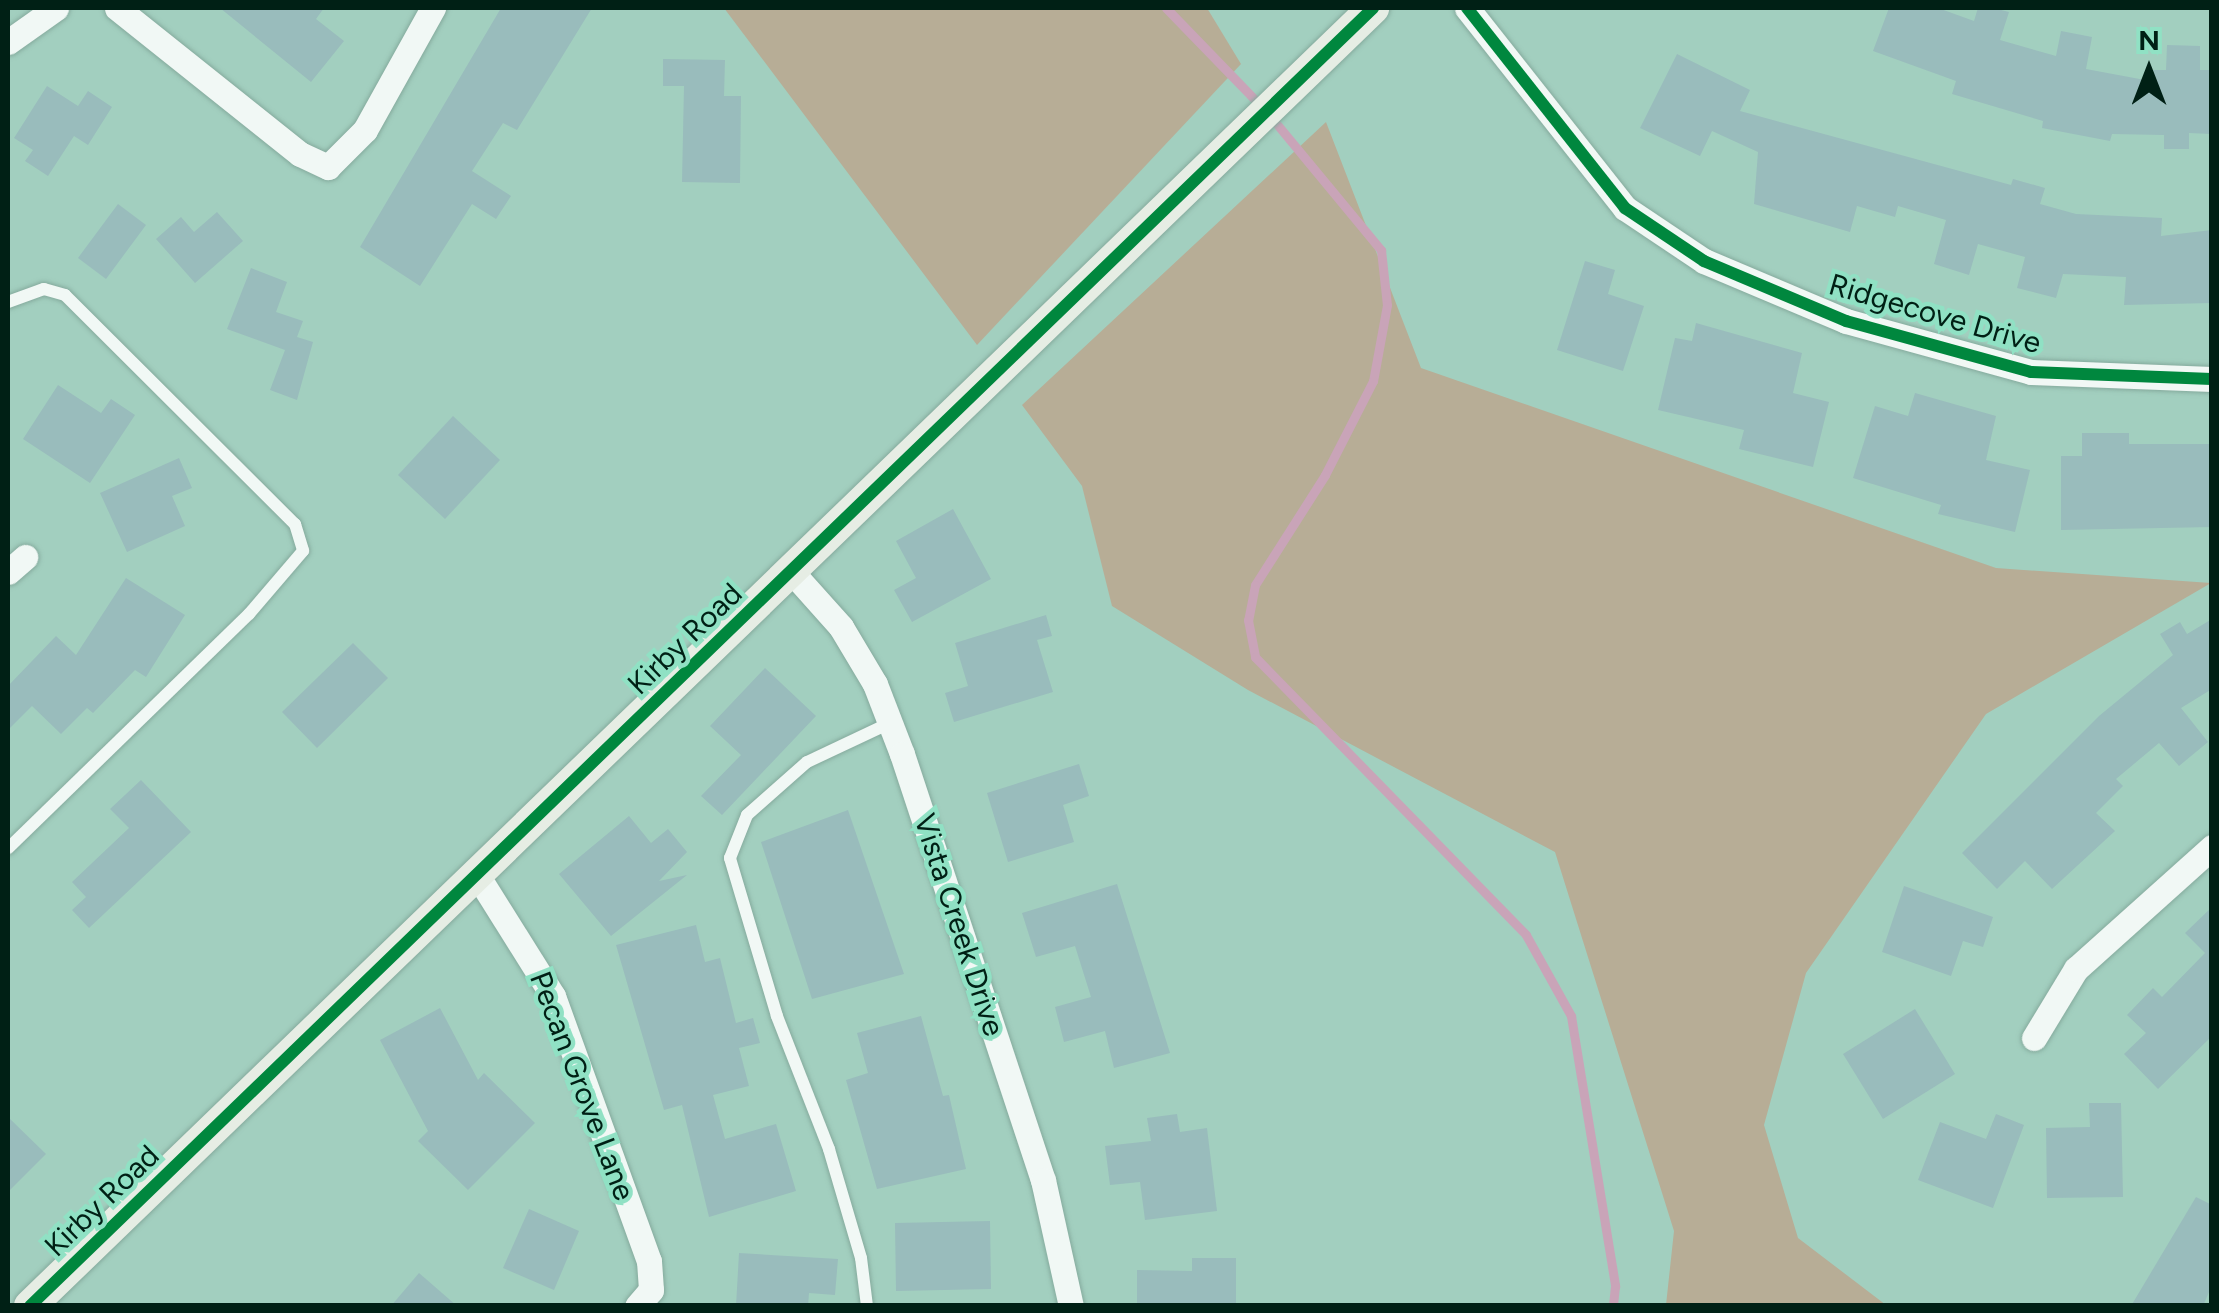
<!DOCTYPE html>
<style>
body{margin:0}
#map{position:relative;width:2219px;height:1313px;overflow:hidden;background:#a2cfbf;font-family:Figtree,sans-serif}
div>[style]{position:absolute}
.green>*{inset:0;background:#b7ad96}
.stream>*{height:9px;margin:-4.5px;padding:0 4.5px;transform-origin:4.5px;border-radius:4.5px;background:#c9a4b8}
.building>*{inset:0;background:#99bcbc}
.roads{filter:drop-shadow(0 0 2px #85aa9d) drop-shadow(0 0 2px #85aa9d)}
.lane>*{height:12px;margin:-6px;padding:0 6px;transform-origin:6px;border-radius:6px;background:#f1f8f5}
.street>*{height:25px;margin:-12.5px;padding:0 12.5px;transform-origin:12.5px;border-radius:12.5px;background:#f1f8f5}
.secondary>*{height:32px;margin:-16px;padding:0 16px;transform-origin:16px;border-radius:16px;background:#e6ede4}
.cycleway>*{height:12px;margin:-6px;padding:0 6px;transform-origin:6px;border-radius:6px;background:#00873e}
span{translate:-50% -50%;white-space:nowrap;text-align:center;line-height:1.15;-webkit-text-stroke:9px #90e1c4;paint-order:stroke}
.street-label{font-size:30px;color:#002015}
.frame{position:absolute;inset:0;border:10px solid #002015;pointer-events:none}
.north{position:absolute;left:2099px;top:20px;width:100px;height:100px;-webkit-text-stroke:8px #90e1c4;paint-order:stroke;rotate:0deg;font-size:28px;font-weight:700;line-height:40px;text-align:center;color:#002015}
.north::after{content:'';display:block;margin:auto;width:35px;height:45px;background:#002015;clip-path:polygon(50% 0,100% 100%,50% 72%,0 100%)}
</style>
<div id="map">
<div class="green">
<i style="clip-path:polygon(724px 8px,1207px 8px,1241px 64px,977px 345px)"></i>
<i style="clip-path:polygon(1326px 122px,1421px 368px,1996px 568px,2211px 583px,1986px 714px,1806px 973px,1764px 1125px,1798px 1238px,1886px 1305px,1666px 1305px,1674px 1231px,1555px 852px,1248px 690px,1112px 606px,1082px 486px,1022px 405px)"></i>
</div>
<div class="stream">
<i style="left:1166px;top:8px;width:136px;rotate:45.9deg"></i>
<i style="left:1271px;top:117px;width:173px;rotate:50.4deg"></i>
<i style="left:1381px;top:250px;width:55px;rotate:83.8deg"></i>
<i style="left:1387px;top:305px;width:77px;rotate:100.4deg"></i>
<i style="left:1373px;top:381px;width:106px;rotate:117.1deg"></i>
<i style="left:1325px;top:475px;width:130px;rotate:122.5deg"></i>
<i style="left:1255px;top:585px;width:36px;rotate:101deg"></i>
<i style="left:1248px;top:620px;width:38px;rotate:79deg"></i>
<i style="left:1255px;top:657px;width:388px;rotate:45.7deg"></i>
<i style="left:1526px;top:935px;width:93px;rotate:60.9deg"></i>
<i style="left:1571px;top:1016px;width:274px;rotate:80.7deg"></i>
<i style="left:1615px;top:1286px;width:20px;rotate:96deg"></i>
</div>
<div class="building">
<i style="clip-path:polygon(220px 8px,324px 8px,316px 19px,344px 41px,311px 82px)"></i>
<i style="clip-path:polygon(501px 8px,592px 8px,517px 130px,503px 123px,472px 171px,511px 196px,496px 219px,472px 204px,420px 286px,360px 247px)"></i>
<i style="clip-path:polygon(1889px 8px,1938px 8px,1974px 21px,1978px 8px,1993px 8px,2009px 12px,2000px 40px,2056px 56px,2061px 31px,2092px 37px,2086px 69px,2145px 80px,2146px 70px,2166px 70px,2167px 45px,2200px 46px,2200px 70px,2212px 70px,2211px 134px,2189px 133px,2189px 149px,2164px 149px,2164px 135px,2112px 134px,2110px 141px,2042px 128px,2043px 121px,1952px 94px,1956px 81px,1873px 51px)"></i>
<i style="clip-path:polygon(1677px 54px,1750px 90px,1740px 111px,2011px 185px,2013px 179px,2045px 188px,2040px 204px,2076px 214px,2162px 218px,2161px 236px,2212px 230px,2212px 303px,2124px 305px,2126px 277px,2063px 274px,2056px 298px,2017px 288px,2025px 257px,1978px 244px,1969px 275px,1934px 264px,1946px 220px,1898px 206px,1895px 217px,1857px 206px,1850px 232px,1754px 204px,1758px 152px,1712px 131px,1700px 156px,1640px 128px)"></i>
<i style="clip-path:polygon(663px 59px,725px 60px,724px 96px,741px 96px,740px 183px,682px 182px,684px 86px,663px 86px)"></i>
<i style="clip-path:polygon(47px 86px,78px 106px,88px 91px,112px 107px,88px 145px,74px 136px,48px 176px,25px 161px,33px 150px,14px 138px)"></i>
<i style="clip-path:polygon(118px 204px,146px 225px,106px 279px,78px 258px)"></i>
<i style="clip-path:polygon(217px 212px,243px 241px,195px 283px,156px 239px,181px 217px,194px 232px)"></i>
<i style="clip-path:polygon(1585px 261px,1615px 270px,1608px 294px,1644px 306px,1623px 371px,1557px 350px)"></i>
<i style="clip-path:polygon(251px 268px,287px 282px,276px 312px,303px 321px,297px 337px,313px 342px,297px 400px,270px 390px,285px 350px,227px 329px)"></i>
<i style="clip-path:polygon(1696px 323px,1802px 353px,1793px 393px,1829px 402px,1813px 467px,1739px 449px,1744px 430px,1658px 410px,1675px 338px,1692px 341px)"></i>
<i style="clip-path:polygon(58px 385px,101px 413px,111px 399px,135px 415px,90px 483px,23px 439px)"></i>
<i style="clip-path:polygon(1915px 393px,1996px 416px,1986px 460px,2030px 470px,2015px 532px,1938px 514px,1941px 505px,1853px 478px,1875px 406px,1908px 416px)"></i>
<i style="clip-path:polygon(453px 416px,500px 460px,445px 519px,398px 475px)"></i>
<i style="clip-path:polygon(2082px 433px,2129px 433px,2129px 444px,2212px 444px,2212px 527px,2061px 530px,2061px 456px,2082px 456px)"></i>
<i style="clip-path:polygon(179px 458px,192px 488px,172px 496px,185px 526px,127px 552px,100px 493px)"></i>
<i style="clip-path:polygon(953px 509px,991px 579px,912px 622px,894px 590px,916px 578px,896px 541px)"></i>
<i style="clip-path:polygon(126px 578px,185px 615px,146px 677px,135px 670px,93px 713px,87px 708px,61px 734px,32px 706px,8px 730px,8px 686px,56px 636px,76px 655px)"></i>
<i style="clip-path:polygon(1046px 615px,1052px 636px,1037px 640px,1053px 692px,954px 722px,945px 693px,968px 686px,955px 643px)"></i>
<i style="clip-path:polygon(2212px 619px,2212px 689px,2181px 708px,2208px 742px,2179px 766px,2159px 743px,2116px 779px,2123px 786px,2096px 813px,2115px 831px,2052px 889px,2025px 861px,1997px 889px,1962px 853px,2099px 716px,2173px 655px,2160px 634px,2180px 622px,2187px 634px)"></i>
<i style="clip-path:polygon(353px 643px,388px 678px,317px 748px,282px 712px)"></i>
<i style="clip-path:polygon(765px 668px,816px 716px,722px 815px,701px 796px,741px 755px,710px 726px)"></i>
<i style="clip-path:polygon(1079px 764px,1089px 796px,1063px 805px,1074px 842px,1008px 862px,987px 793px)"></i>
<i style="clip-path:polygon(141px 780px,191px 832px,89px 928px,72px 910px,86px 897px,72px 882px,129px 828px,110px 809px)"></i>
<i style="clip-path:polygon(848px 810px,904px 974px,812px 999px,761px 842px)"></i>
<i style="clip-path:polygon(629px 816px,651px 843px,668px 829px,687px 852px,659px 881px,687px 875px,611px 936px,559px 874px)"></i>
<i style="clip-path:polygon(1117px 884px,1170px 1053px,1114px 1068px,1105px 1031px,1064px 1042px,1055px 1007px,1091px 997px,1075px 946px,1036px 957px,1022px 913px)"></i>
<i style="clip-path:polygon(1904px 886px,1993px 917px,1983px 947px,1963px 941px,1951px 976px,1882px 952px)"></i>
<i style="clip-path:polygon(2212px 907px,2212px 1036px,2158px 1089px,2124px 1054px,2146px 1033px,2127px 1015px,2153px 988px,2162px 997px,2205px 953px,2185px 933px)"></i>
<i style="clip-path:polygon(696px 925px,705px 962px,720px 958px,736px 1023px,753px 1018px,760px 1043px,739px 1048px,749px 1086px,713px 1095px,725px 1139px,776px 1124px,796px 1191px,709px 1217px,682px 1105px,664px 1110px,616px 945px)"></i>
<i style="clip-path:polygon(440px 1008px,478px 1080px,484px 1073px,535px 1123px,468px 1190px,418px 1141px,428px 1131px,380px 1040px)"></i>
<i style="clip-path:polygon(1915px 1009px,1955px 1074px,1883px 1119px,1843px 1054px)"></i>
<i style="clip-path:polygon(921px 1016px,943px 1096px,949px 1095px,966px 1169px,877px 1189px,846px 1080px,868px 1073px,857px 1033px)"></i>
<i style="clip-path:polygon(2089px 1103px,2121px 1103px,2123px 1197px,2047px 1198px,2046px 1128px,2090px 1127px)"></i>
<i style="clip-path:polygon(1177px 1114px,1180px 1132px,1207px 1128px,1217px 1211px,1145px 1220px,1140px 1182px,1110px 1185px,1105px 1146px,1151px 1141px,1147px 1118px)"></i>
<i style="clip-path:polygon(1996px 1114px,2024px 1125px,1993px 1208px,1918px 1180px,1940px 1122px,1986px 1139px)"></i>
<i style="clip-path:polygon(8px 1117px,46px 1154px,8px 1192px)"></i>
<i style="clip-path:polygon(2196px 1197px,2212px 1205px,2212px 1285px,2203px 1306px,2131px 1306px)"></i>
<i style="clip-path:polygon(529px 1209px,579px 1231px,554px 1290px,503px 1268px)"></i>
<i style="clip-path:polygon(990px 1221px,991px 1289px,896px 1291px,895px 1223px)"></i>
<i style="clip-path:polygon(739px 1253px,838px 1259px,835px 1295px,809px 1293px,808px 1306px,736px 1306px)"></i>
<i style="clip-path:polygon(1192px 1258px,1236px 1258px,1236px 1306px,1137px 1306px,1137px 1270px,1192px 1271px)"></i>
<i style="clip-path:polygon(419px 1273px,457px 1306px,391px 1306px)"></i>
</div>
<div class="roads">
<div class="lane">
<i style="left:8px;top:302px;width:38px;rotate:-20deg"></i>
<i style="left:44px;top:289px;width:22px;rotate:16deg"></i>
<i style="left:65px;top:295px;width:325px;rotate:44.9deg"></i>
<i style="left:295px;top:524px;width:28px;rotate:73deg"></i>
<i style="left:303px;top:551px;width:83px;rotate:130.6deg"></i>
<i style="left:249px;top:614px;width:336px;rotate:135.8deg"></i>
<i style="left:867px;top:1306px;width:48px;rotate:-97.1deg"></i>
<i style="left:861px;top:1258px;width:114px;rotate:-106.4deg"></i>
<i style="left:829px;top:1149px;width:143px;rotate:-111.4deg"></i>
<i style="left:777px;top:1016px;width:165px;rotate:-106.6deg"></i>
<i style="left:730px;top:858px;width:46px;rotate:-68.4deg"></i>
<i style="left:747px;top:815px;width:80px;rotate:-41.5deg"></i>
<i style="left:807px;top:762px;width:92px;rotate:-25.2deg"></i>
</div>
<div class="street">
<i style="left:117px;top:8px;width:234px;rotate:38.6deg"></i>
<i style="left:300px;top:154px;width:31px;rotate:25deg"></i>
<i style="left:328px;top:167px;width:52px;rotate:-45deg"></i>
<i style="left:365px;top:130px;width:140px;rotate:-60.9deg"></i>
<i style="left:1467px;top:8px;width:255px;rotate:51.7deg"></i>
<i style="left:1625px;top:208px;width:95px;rotate:33.9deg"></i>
<i style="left:1704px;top:261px;width:154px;rotate:22.9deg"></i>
<i style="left:1846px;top:321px;width:192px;rotate:15.4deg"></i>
<i style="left:2031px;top:372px;width:181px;rotate:2.2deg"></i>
<i style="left:8px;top:42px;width:59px;rotate:-35.3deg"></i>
<i style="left:791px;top:571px;width:75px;rotate:48.2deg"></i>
<i style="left:841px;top:627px;width:66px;rotate:59.2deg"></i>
<i style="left:875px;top:684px;width:75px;rotate:68.9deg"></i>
<i style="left:902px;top:754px;width:449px;rotate:71.7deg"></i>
<i style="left:1043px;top:1180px;width:129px;rotate:77.5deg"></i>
<i style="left:8px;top:572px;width:23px;rotate:-41deg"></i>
<i style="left:477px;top:875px;width:143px;rotate:57.9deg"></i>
<i style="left:553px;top:996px;width:282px;rotate:70.1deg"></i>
<i style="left:649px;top:1261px;width:29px;rotate:86deg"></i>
<i style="left:651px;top:1290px;width:21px;rotate:131deg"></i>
<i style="left:2034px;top:1038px;width:81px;rotate:-58.7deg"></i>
<i style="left:2076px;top:969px;width:183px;rotate:-41.9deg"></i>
</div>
<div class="secondary">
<i style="left:30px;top:1306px;width:1868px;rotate:-44.02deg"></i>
</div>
</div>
<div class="cycleway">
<i style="left:1467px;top:8px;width:255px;rotate:51.7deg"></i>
<i style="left:1625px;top:208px;width:95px;rotate:33.9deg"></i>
<i style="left:1704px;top:261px;width:154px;rotate:22.9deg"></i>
<i style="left:1846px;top:321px;width:192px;rotate:15.4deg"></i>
<i style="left:2031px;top:372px;width:181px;rotate:2.2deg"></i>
<i style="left:30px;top:1306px;width:1868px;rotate:-44.02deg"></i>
</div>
<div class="street-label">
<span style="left:1935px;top:314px;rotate:16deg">Ridgecove Drive</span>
<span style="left:685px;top:639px;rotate:-44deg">Kirby Road</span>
<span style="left:959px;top:925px;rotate:72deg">Vista Creek Drive</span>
<span style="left:582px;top:1086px;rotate:69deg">Pecan Grove Lane</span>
<span style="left:102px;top:1201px;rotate:-44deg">Kirby Road</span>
</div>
<div class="frame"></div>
<div class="north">N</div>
</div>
